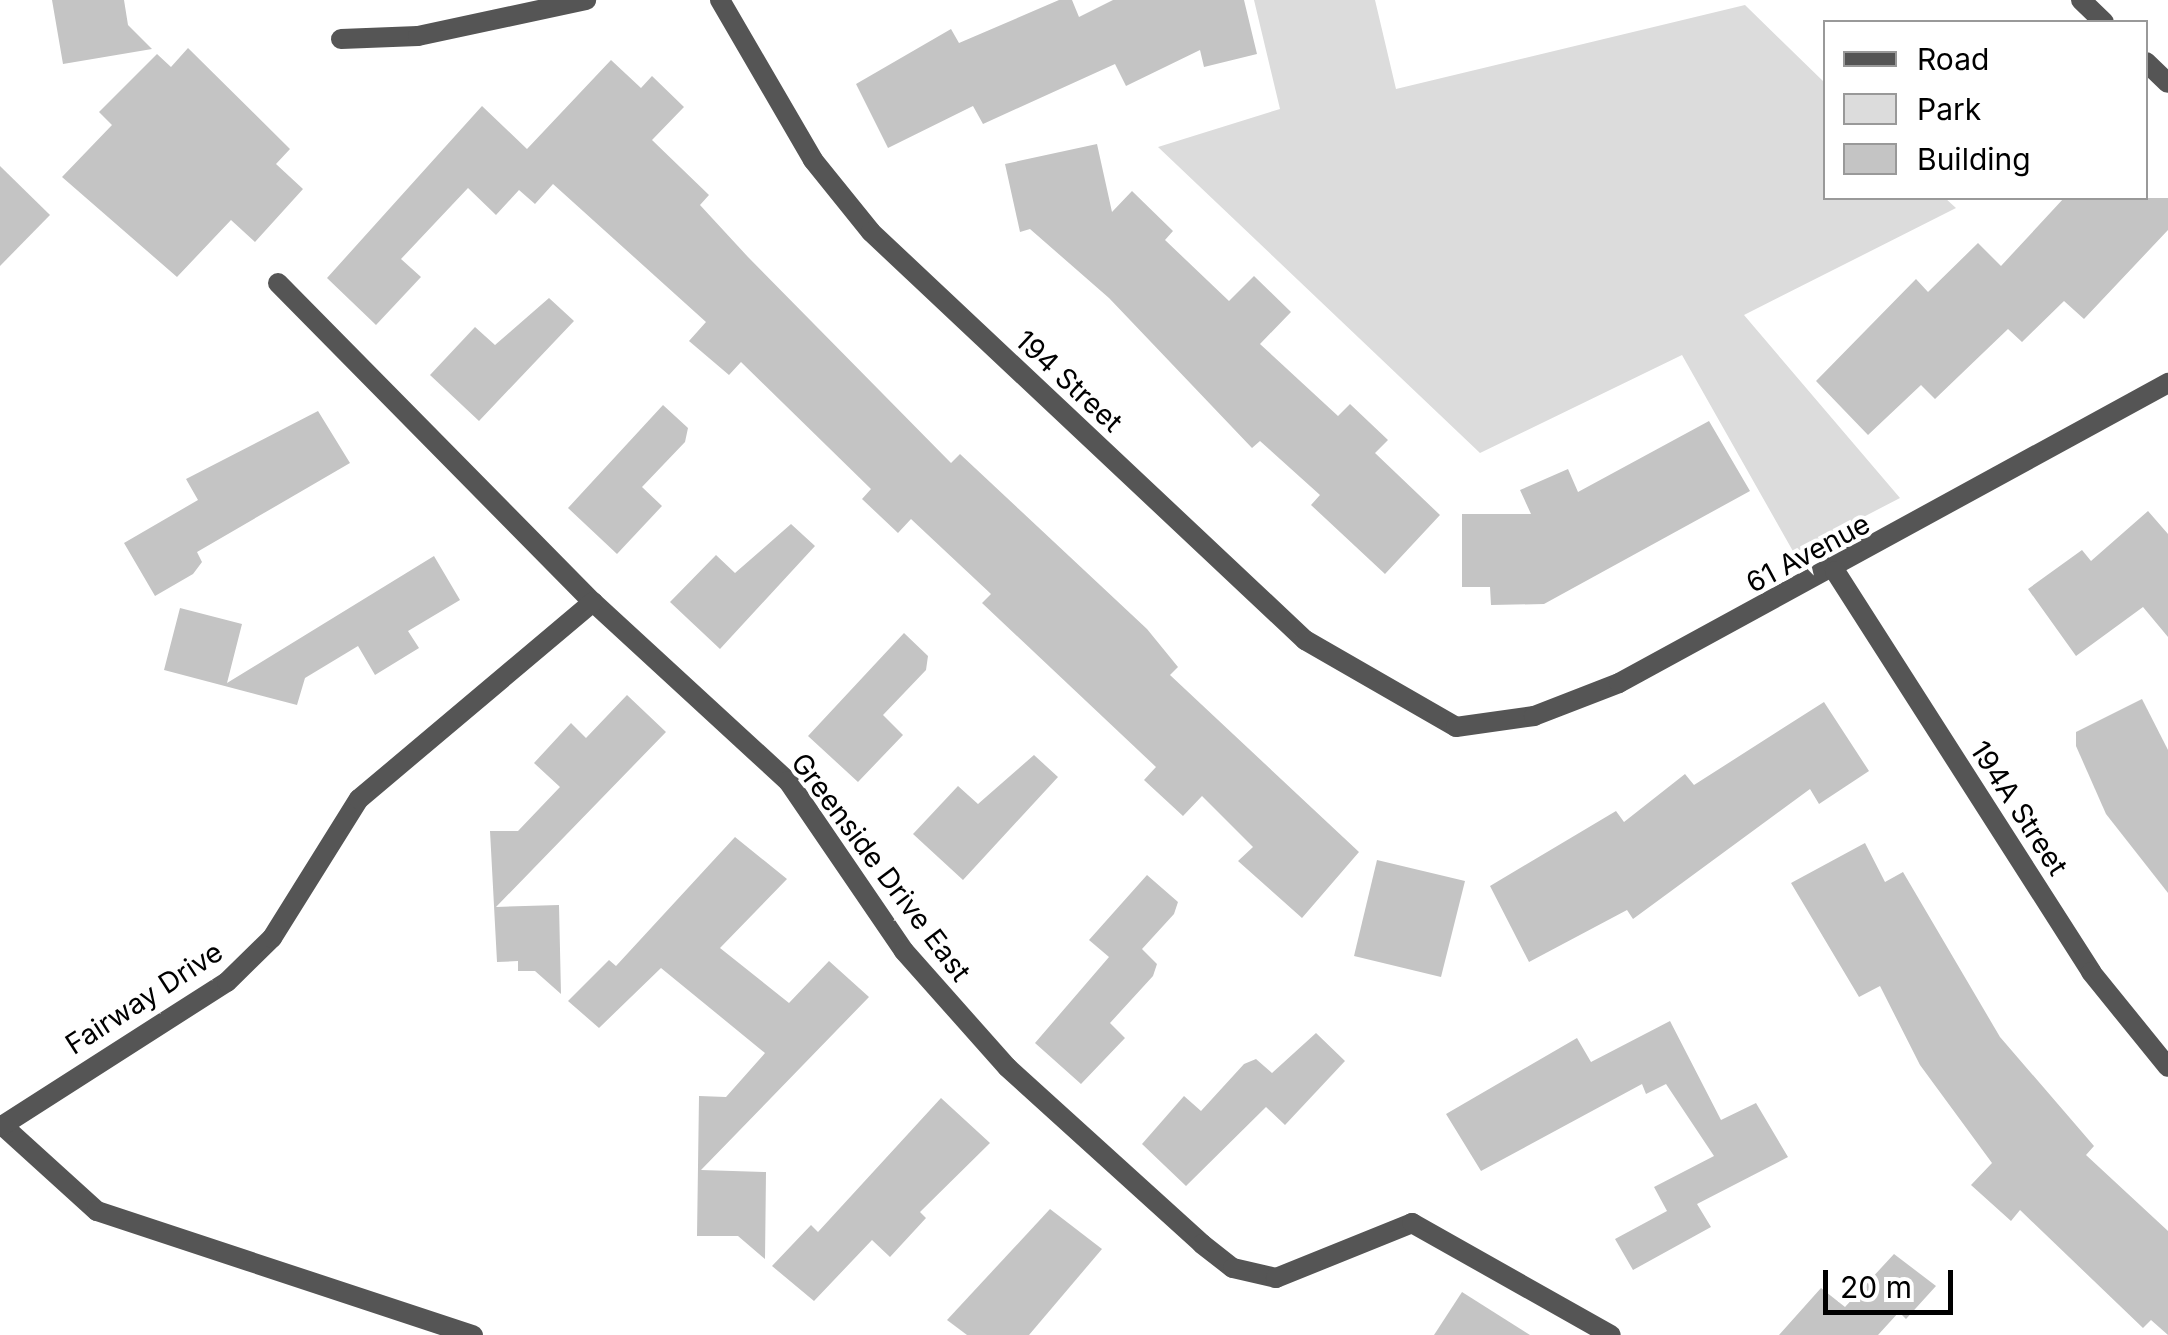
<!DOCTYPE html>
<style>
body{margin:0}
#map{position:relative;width:2168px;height:1335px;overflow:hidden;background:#fff;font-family:Inter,sans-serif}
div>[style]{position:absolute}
.green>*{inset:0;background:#dcdcdc}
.building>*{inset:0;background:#c4c4c4}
.street>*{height:20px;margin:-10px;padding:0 10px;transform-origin:10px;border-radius:10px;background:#555}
span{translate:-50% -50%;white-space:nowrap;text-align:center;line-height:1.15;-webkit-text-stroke:8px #fff;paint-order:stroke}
.street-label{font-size:28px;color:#000}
.legend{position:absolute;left:1823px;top:20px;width:325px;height:180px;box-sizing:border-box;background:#fff;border:2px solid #999;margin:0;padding:12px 18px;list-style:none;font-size:30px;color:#000}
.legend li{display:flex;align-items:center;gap:20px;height:50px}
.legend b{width:50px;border:2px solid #999}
.scale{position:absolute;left:1823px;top:1270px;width:130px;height:45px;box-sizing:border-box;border:5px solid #000;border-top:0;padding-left:12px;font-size:30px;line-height:35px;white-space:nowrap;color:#000;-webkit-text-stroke:8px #fff;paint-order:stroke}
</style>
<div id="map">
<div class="green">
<i style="clip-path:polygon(1254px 0,1375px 0,1396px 89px,1745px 5px,1825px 83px,1826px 198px,1945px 198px,1956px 208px,1744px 315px,1900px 498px,1794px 553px,1682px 355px,1480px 453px,1158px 147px,1280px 109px)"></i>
</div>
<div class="building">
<i style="clip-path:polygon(52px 0,124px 0,128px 25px,152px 49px,63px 64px)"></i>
<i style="clip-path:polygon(1059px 0,1072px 0,1079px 17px,1113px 0,1244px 0,1257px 54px,1204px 67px,1200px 50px,1126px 86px,1115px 64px,983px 124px,973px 106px,888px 148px,856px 84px,951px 29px,959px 43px)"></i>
<i style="clip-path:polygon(188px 48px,290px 149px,276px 164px,303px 189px,255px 242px,231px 220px,177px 277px,62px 177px,112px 125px,99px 112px,157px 54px,171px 67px)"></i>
<i style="clip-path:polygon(611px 60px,641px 88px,652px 76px,684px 107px,652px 140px,709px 195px,700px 205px,748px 257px,951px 463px,960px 454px,1147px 629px,1178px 667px,1170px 675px,1359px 852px,1302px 918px,1238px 861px,1253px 847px,1202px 796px,1183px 816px,1144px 780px,1156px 767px,982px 603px,991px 594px,911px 519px,898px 533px,862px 499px,871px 489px,741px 362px,729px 375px,689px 341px,706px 322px,553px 184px,535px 204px,519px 190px,496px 215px,468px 188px,401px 259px,421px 277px,376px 325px,327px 278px,482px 106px,527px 149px)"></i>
<i style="clip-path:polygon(1097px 144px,1112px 212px,1132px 191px,1173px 231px,1165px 240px,1229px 301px,1254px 276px,1291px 312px,1260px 344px,1338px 416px,1350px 404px,1388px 440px,1375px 453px,1440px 515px,1385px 574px,1311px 505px,1320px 495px,1260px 441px,1252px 448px,1109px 298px,1030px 229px,1020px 232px,1005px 164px)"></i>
<i style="clip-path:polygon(0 166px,50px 215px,0 266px)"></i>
<i style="clip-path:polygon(2064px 198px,2168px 198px,2168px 230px,2084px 319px,2064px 301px,2022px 342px,2008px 329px,1935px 399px,1921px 385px,1868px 435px,1816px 381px,1916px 279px,1928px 292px,1978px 243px,2001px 266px)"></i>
<i style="clip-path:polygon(549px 298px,574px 321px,479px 421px,430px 375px,475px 327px,495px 345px)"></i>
<i style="clip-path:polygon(663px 405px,688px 428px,685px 442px,642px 487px,662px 506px,617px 554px,568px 508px)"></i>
<i style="clip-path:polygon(318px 411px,350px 463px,197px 552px,202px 562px,193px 574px,155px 596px,124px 543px,198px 500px,186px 479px)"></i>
<i style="clip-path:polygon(1709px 421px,1750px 491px,1544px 604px,1491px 605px,1490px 587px,1462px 587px,1462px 514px,1531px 514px,1520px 490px,1568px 469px,1578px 492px)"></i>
<i style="clip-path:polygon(2148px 511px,2168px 534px,2168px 637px,2143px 607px,2076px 656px,2028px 589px,2082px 550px,2091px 561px)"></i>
<i style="clip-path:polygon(791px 524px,815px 546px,720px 649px,670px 602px,716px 555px,735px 573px)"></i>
<i style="clip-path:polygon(434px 556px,460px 600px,408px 631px,419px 648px,375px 675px,358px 646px,305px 678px,297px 705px,164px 670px,180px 608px,242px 624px,227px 683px)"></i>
<i style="clip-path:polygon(904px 633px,928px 656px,926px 670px,883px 715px,903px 735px,858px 782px,808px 736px)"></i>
<i style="clip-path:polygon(627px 695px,666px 732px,496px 907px,559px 905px,561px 994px,535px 971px,518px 971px,518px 961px,497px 962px,490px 831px,518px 831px,560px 787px,534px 763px,571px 723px,586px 738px)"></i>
<i style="clip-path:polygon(2142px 699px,2168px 750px,2168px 893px,2106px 814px,2076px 746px,2076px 732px)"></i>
<i style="clip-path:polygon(1824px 702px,1869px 771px,1819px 804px,1810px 789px,1633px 919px,1627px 910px,1529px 962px,1490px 886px,1616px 811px,1624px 822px,1685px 774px,1694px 785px)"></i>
<i style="clip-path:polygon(1034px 755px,1058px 777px,963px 880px,913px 834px,958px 786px,978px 804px)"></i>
<i style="clip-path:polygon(735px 837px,787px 879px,720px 948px,789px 1003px,829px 961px,869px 997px,701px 1170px,766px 1172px,765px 1259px,738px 1236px,697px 1236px,699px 1096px,726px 1097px,765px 1053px,661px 968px,599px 1028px,568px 1001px,609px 960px,616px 966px)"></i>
<i style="clip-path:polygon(1865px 843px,1885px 882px,1903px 872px,2000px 1037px,2094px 1146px,2086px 1155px,2168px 1231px,2168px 1335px,2151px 1320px,2143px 1328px,2020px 1210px,2011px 1221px,1971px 1185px,1992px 1163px,1920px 1065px,1880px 986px,1859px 997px,1791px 883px)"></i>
<i style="clip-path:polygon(1377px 860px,1465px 881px,1441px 977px,1354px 956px)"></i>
<i style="clip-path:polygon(1147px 875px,1178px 902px,1174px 914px,1142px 949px,1157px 964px,1153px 976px,1110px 1023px,1125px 1038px,1081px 1084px,1035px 1043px,1109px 957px,1089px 940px)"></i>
<i style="clip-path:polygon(1670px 1021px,1721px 1120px,1756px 1103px,1788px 1157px,1697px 1204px,1711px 1227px,1633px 1270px,1615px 1239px,1667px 1211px,1654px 1187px,1714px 1156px,1666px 1084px,1646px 1094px,1642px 1084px,1481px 1171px,1446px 1114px,1577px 1038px,1591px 1062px)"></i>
<i style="clip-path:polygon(1316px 1033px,1345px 1061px,1285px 1125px,1266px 1107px,1186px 1186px,1142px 1144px,1184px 1096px,1201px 1111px,1244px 1064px,1256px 1059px,1272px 1073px)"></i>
<i style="clip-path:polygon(941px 1098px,990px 1143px,920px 1212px,926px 1218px,890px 1257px,872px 1240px,814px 1301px,772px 1266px,811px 1225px,818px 1232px)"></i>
<i style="clip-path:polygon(1050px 1209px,1102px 1249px,1029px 1335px,967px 1335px,947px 1320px)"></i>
<i style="clip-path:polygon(1894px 1254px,1936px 1286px,1906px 1319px,1899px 1312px,1878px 1335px,1779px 1335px,1821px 1288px,1845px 1307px)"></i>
<i style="clip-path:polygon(1462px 1292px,1530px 1335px,1434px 1335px)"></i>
</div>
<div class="street">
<i style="left:720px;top:0;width:185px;rotate:59.8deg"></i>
<i style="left:813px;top:160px;width:92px;rotate:51.1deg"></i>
<i style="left:871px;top:232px;width:596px;rotate:43.23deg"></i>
<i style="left:1305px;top:640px;width:174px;rotate:29.9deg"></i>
<i style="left:1456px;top:727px;width:79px;rotate:-8deg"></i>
<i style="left:1534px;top:716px;width:91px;rotate:-21.2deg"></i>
<i style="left:1619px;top:683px;width:626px;rotate:-28.65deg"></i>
<i style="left:2081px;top:0;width:32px;rotate:44deg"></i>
<i style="left:341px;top:39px;width:77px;rotate:-2.2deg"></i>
<i style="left:418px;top:36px;width:172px;rotate:-12.1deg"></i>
<i style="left:2146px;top:62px;width:30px;rotate:44deg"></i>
<i style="left:278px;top:283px;width:448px;rotate:45.4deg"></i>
<i style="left:593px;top:602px;width:265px;rotate:42.6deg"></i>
<i style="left:788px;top:781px;width:206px;rotate:55.7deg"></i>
<i style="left:904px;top:951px;width:155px;rotate:48.4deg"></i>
<i style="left:1007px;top:1067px;width:263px;rotate:42.2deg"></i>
<i style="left:1202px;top:1244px;width:39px;rotate:38deg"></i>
<i style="left:1233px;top:1268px;width:44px;rotate:13.1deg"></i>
<i style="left:1276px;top:1278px;width:147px;rotate:-22deg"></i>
<i style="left:1412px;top:1223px;width:228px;rotate:29.4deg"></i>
<i style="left:1835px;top:571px;width:476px;rotate:57.4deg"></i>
<i style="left:2091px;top:972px;width:122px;rotate:51deg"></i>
<i style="left:2px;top:1125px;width:128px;rotate:42.2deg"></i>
<i style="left:97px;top:1211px;width:396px;rotate:18.3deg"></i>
<i style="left:0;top:1127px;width:269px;rotate:-32.6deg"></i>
<i style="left:227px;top:982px;width:63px;rotate:-44.4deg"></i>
<i style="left:272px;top:938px;width:164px;rotate:-58deg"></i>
<i style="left:359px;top:799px;width:306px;rotate:-40.1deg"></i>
</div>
<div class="street-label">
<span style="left:1069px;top:381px;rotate:43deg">194 Street</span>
<span style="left:1808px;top:553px;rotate:-28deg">61 Avenue</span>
<span style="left:2019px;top:808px;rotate:57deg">194A Street</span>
<span style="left:881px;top:867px;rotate:53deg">Greenside Drive East</span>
<span style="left:144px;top:998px;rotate:-33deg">Fairway Drive</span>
</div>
<ul class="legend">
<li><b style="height:12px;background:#555"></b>Road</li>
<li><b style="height:28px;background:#dcdcdc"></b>Park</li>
<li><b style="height:28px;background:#c4c4c4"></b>Building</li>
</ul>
<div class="scale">20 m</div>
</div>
